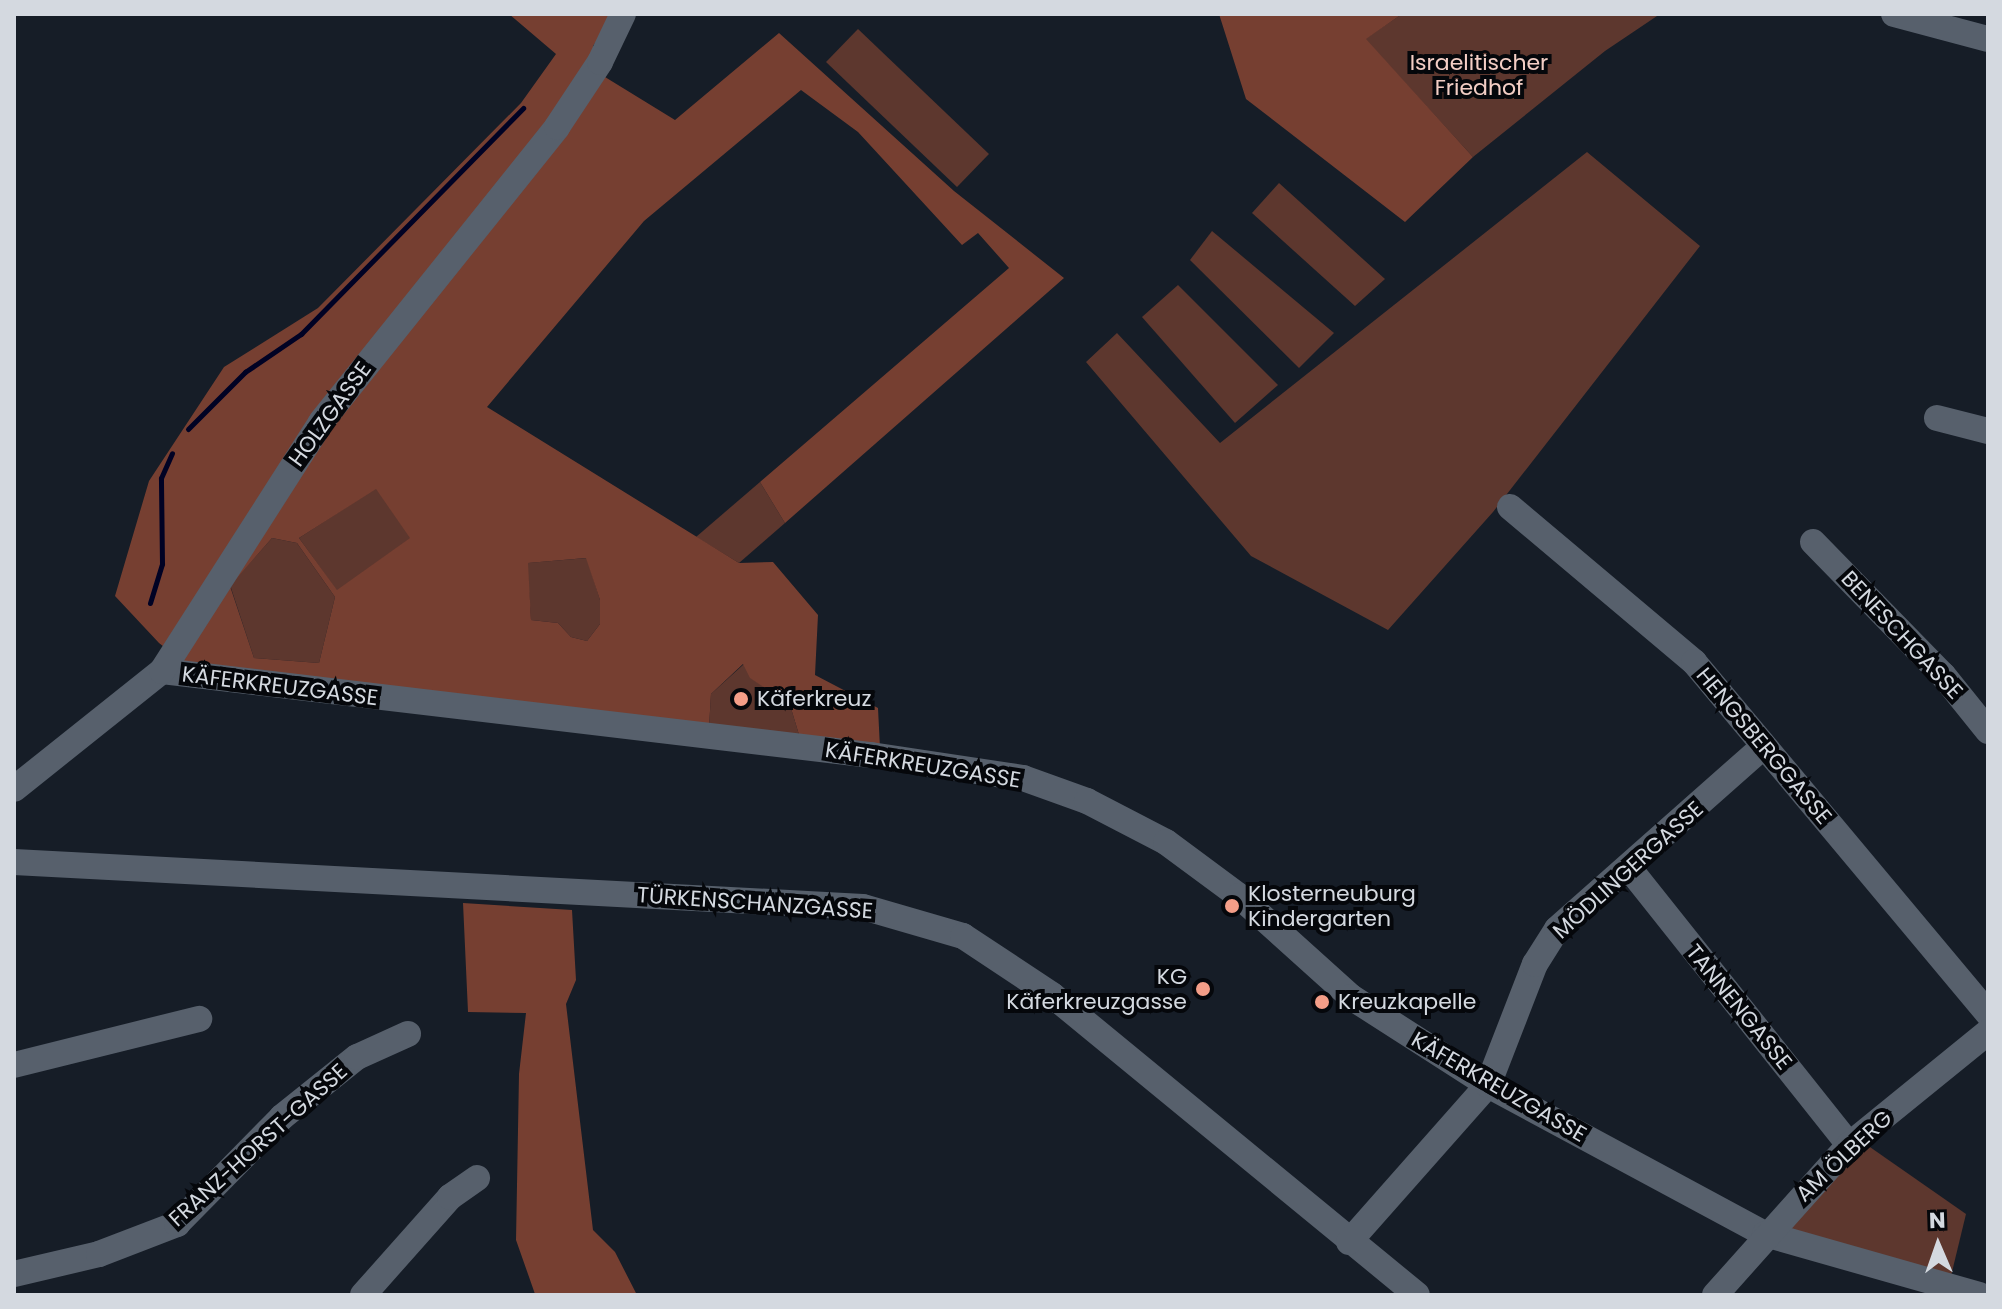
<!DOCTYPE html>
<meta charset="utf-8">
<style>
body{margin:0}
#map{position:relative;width:2002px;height:1309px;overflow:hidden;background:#161d27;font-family:Poppins,sans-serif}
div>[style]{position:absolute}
.green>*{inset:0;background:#5d372e}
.forest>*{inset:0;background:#763f31}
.stream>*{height:5px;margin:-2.5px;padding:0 2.5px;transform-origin:2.5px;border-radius:2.5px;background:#000224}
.minor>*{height:26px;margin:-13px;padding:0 13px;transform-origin:13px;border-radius:13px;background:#57606c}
.dots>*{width:22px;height:22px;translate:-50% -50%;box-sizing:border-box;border:4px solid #05070b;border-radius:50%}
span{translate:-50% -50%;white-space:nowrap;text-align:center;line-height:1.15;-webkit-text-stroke:8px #05070b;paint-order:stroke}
.park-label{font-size:22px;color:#f3cec5}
.street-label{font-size:22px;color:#d4d9e0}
.poi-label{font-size:22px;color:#d4d9e0}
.left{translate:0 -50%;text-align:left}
.right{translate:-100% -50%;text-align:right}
.frame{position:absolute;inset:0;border:16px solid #d4d9e0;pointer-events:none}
.north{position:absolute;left:1898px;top:1205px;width:80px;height:80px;-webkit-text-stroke:6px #05070b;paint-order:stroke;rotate:358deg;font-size:22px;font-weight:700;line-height:32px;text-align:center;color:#d4d9e0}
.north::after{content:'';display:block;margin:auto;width:28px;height:36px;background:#d4d9e0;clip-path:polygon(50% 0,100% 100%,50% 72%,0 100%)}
</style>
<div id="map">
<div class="green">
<i style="clip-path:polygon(1402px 14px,1660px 14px,1605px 51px,1473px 157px,1365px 39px)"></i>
<i style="clip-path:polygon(858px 29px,989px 154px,957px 187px,826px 62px)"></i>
<i style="clip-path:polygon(1587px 152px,1700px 246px,1493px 512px,1388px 630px,1251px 556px,1086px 362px,1117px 333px,1220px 443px)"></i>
<i style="clip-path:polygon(1279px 183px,1385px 279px,1355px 306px,1252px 213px)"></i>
<i style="clip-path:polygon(1212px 231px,1334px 333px,1299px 368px,1190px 260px)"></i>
<i style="clip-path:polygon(1178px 285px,1278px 385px,1235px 423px,1142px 317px)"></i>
<i style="clip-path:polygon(760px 482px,785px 523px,739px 563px,696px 537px)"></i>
<i style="clip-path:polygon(376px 488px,411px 538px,337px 591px,299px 538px)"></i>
<i style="clip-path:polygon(272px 538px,297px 543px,335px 597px,319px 663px,254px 658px,230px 585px)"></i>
<i style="clip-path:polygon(587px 558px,600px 600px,600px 624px,587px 641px,571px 637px,558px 623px,531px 620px,527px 563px)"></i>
<i style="clip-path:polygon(744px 664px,751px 678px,790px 705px,800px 738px,709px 728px,711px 694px)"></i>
<i style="clip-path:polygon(1867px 1145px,1966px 1214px,1951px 1276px,1784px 1232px)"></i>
</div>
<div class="forest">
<i style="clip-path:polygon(evenodd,509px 14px,617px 14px,593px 46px,605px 77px,675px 120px,779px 33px,954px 191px,1064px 278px,785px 523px,760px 482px,1009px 268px,978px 233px,962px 245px,858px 132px,801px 90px,644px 221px,487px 407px,739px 563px,773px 562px,818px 615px,815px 675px,878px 708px,880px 748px,800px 738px,790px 705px,750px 678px,743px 664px,711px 694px,709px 728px,190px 667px,159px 643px,115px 596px,149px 481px,224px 367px,318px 308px,521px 103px,556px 54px,509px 14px,376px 489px,410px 538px,337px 590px,299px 538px,376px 489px,509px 14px,272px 538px,297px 543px,335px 597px,319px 663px,254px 658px,230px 586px,272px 538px,509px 14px,586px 558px,600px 600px,600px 624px,587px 641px,571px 637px,558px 623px,531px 620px,528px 563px,586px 558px)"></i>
<i style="clip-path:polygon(1219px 14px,1402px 14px,1366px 39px,1473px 157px,1405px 222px,1246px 99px)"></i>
<i style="clip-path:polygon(463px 903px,572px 910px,576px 980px,566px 1004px,593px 1230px,615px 1252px,637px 1295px,535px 1294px,516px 1240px,519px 1074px,526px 1013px,468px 1012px)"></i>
</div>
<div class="stream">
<i style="left:188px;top:429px;width:81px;rotate:-45deg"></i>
<i style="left:245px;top:372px;width:68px;rotate:-34.2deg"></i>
<i style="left:301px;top:334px;width:317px;rotate:-45.5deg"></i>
<i style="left:150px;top:603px;width:41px;rotate:-72.9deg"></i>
<i style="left:162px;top:564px;width:86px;rotate:-90.7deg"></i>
<i style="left:161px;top:478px;width:27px;rotate:-66deg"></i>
</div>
<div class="minor">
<i style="left:1894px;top:14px;width:97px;rotate:14.9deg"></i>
<i style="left:1937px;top:418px;width:53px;rotate:14.3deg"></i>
<i style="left:1510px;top:507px;width:241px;rotate:40.1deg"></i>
<i style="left:1694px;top:662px;width:459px;rotate:50.1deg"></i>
<i style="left:1813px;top:542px;width:186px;rotate:45.7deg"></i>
<i style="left:1943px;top:675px;width:72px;rotate:51.2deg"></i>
<i style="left:162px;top:671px;width:714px;rotate:6.76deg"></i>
<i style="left:871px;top:755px;width:154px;rotate:8.6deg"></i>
<i style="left:1023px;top:778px;width:68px;rotate:19.8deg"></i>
<i style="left:1087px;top:801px;width:89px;rotate:27.4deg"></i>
<i style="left:1166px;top:842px;width:91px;rotate:36.5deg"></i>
<i style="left:1239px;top:896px;width:151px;rotate:42deg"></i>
<i style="left:1351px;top:997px;width:163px;rotate:32.7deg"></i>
<i style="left:1488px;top:1085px;width:315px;rotate:28.3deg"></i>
<i style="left:1765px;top:1234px;width:223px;rotate:15.9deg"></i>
<i style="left:14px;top:789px;width:189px;rotate:-38.6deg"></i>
<i style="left:162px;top:671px;width:295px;rotate:-57.4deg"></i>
<i style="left:321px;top:422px;width:378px;rotate:-51.3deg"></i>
<i style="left:557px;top:127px;width:78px;rotate:-56.5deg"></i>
<i style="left:600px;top:62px;width:53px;rotate:-64.4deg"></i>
<i style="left:14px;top:862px;width:850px;rotate:3.03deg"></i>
<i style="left:863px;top:907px;width:104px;rotate:16.2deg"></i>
<i style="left:963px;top:936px;width:107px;rotate:33.5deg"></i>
<i style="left:1052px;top:995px;width:472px;rotate:39.4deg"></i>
<i style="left:1629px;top:868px;width:354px;rotate:51.5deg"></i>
<i style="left:14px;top:1065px;width:191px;rotate:-14deg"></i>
<i style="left:1349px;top:1242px;width:210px;rotate:-48.5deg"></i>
<i style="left:1488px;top:1085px;width:130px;rotate:-68.8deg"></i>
<i style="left:1535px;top:964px;width:41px;rotate:-57.8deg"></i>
<i style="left:1557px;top:929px;width:276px;rotate:-41.5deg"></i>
<i style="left:14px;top:1274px;width:87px;rotate:-13.2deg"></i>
<i style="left:99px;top:1254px;width:84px;rotate:-21deg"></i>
<i style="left:177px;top:1224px;width:150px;rotate:-45.5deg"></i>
<i style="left:282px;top:1117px;width:96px;rotate:-38.7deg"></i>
<i style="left:357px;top:1057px;width:56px;rotate:-24.3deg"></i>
<i style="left:363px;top:1295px;width:131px;rotate:-48.4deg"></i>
<i style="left:450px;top:1197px;width:33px;rotate:-35deg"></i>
<i style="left:1715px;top:1295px;width:201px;rotate:-48.2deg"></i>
<i style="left:1849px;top:1145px;width:179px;rotate:-39.1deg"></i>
</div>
<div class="dots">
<i style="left:741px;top:699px;background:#f49e88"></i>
<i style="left:1232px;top:906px;background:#f49e88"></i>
<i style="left:1203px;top:989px;background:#f49e88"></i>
<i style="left:1322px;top:1002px;background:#f49e88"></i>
</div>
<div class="park-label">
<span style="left:1479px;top:75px">Israelitischer<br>Friedhof</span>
</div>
<div class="street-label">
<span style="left:330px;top:414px;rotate:-54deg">HOLZGASSE</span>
<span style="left:1902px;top:635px;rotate:47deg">BENESCHGASSE</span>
<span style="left:280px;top:686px;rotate:7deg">KÄFERKREUZGASSE</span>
<span style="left:1764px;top:746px;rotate:50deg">HENGSBERGGASSE</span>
<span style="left:923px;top:765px;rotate:9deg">KÄFERKREUZGASSE</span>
<span style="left:1628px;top:870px;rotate:-42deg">MÖDLINGERGASSE</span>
<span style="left:755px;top:903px;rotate:4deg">TÜRKENSCHANZGASSE</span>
<span style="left:1739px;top:1007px;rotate:51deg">TANNENGASSE</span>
<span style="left:1499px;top:1087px;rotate:30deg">KÄFERKREUZGASSE</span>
<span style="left:258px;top:1145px;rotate:-42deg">FRANZ-HORST-GASSE</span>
<span style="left:1844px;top:1156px;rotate:-43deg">AM ÖLBERG</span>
</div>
<div class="poi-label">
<span class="left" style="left:757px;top:699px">Käferkreuz</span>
<span class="left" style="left:1248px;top:906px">Klosterneuburg<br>Kindergarten</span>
<span class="right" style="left:1187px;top:989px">KG<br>Käferkreuzgasse</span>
<span class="left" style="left:1338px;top:1002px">Kreuzkapelle</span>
</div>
<div class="frame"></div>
<div class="north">N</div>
</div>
